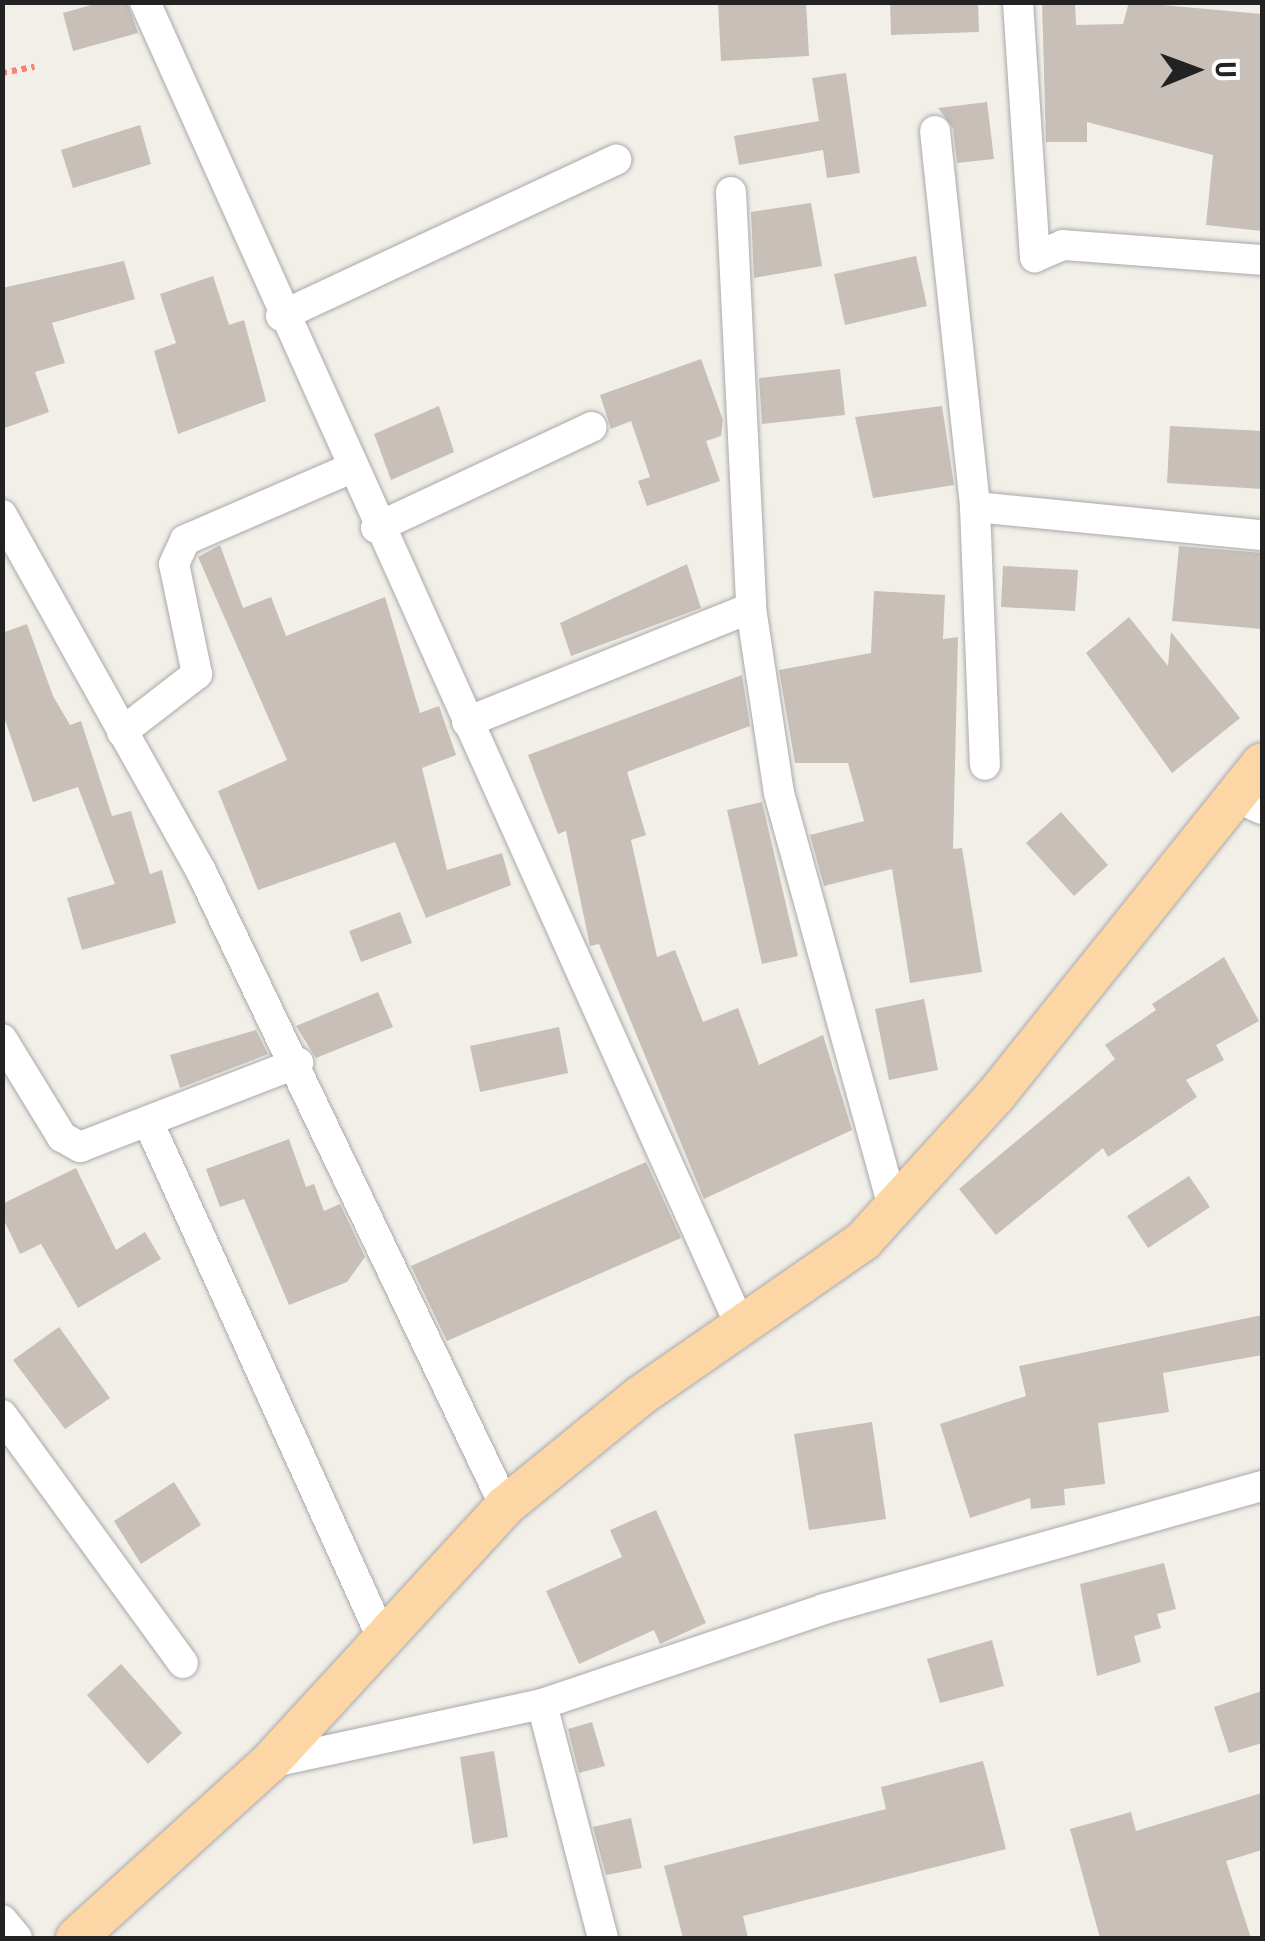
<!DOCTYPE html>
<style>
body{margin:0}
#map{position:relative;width:1265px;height:1941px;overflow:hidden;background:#f2efe9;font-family:"Roboto Condensed",sans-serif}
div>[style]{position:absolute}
.building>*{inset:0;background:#c7bfb8}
.path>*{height:6px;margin-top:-3px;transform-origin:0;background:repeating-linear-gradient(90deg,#fa8072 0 5px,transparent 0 10px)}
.roads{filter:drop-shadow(0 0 2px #a9a9a9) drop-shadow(0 0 2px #a9a9a9)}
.minor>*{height:30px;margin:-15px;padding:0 15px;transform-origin:15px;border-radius:15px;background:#fff}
.major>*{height:40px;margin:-20px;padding:0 20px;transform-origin:20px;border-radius:20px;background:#fcd6a4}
span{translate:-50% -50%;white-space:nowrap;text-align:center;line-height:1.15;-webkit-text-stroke:10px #fff;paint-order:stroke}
.frame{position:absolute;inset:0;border:5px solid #222;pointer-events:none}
.north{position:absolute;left:1145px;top:20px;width:100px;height:100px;-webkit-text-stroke:8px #fff;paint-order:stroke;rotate:89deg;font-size:28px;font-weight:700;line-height:40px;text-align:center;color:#222}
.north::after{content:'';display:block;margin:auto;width:35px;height:45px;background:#222;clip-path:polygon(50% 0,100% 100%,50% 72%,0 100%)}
</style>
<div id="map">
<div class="building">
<i style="clip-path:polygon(101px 2px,127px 2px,138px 33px,73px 51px,63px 13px)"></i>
<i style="clip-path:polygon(718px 2px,806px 2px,809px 56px,721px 61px)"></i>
<i style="clip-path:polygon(890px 2px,978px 2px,979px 32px,891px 35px)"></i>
<i style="clip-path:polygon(1042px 2px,1075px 2px,1076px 25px,1123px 24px,1129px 2px,1262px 14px,1262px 231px,1206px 225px,1213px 155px,1087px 122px,1087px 142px,1046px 142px)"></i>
<i style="clip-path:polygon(846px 73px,860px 173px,827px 178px,823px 150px,739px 165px,734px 136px,819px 121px,812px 78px)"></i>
<i style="clip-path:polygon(987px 102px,994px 159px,957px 163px,953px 128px,938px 108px)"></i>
<i style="clip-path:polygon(140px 125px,151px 164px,73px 188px,61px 150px)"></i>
<i style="clip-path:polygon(811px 203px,822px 266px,754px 278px,751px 212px)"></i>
<i style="clip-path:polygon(916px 256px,927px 306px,845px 325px,834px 274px)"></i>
<i style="clip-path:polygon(124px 261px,135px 299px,52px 323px,65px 363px,35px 372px,49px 412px,2px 429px,2px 288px)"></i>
<i style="clip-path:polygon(213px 276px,229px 325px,244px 320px,266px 401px,178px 434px,154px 351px,176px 343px,160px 294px)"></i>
<i style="clip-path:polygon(701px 359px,723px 420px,721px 436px,706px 441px,720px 481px,647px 506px,638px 481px,650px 477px,631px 421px,611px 429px,600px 395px)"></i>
<i style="clip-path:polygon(840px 369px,845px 415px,762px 424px,759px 378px)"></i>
<i style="clip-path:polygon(439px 406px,454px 452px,391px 480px,374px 434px)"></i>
<i style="clip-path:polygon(942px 406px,954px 485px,873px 498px,855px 417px)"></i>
<i style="clip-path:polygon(1170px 426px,1262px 431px,1262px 489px,1167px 483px)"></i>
<i style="clip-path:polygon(220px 545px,243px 608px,271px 597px,286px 636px,385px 597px,420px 713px,439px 706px,456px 755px,422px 768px,447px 870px,502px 853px,511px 885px,426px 918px,395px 842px,258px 890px,218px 791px,287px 760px,198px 557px)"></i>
<i style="clip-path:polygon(1179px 546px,1262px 553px,1262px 629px,1172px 621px)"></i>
<i style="clip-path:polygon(687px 564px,701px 608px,571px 656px,560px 623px)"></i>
<i style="clip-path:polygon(1003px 566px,1078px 570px,1075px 611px,1001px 607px)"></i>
<i style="clip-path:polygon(874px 591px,945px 595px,943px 639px,958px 637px,953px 849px,962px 848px,982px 972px,910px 983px,892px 869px,824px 886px,810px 835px,864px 821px,848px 763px,795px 763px,779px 670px,871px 653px)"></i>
<i style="clip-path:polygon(1129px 617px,1168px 666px,1171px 632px,1240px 718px,1172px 773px,1086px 653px)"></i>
<i style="clip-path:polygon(27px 624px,53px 696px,70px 725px,81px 721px,112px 816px,131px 811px,150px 874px,162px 870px,176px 923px,82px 950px,67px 898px,115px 884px,78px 787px,33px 802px,2px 711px,2px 633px)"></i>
<i style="clip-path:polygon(742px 675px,750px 726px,627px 772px,646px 835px,631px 840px,657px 957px,675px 950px,703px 1022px,738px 1008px,759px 1065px,823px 1035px,852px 1130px,704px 1199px,599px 944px,590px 946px,566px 831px,558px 834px,528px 755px)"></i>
<i style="clip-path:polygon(762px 802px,798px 956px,762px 964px,727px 810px)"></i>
<i style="clip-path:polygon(1061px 812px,1108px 865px,1074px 896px,1026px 843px)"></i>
<i style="clip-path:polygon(400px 912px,412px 943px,361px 962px,349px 931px)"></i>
<i style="clip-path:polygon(1224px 957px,1259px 1021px,1216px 1045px,1224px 1060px,1186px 1080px,1197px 1097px,1108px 1157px,1103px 1148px,996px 1235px,959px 1189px,1115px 1059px,1105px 1045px,1156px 1010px,1152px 1004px)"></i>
<i style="clip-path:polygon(378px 992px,393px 1027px,316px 1058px,296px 1026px)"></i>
<i style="clip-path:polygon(924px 999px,938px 1070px,889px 1080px,875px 1009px)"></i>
<i style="clip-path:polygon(559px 1027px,568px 1073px,480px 1092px,470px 1046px)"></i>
<i style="clip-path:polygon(256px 1030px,268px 1054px,180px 1088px,170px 1055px)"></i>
<i style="clip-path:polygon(289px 1139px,306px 1187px,314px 1184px,324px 1211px,340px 1204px,365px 1257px,347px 1282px,289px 1305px,244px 1199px,220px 1207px,206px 1169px)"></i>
<i style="clip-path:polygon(646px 1162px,681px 1238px,447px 1341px,411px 1266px)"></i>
<i style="clip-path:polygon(76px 1168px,116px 1250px,145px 1232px,161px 1259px,78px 1308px,41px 1244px,20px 1254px,2px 1216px,2px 1204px)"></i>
<i style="clip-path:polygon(1189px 1176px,1210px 1207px,1148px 1248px,1127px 1216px)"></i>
<i style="clip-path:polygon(1262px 1315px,1262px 1355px,1163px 1373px,1169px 1412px,1098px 1423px,1105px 1484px,1064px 1489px,1065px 1505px,1031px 1509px,1030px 1498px,970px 1518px,940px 1424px,1026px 1396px,1019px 1366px)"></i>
<i style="clip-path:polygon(59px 1327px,110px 1398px,65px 1429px,13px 1360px)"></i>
<i style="clip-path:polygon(872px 1422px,886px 1519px,809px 1530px,794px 1434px)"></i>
<i style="clip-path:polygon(174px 1482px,201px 1525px,141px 1564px,114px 1521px)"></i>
<i style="clip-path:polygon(656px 1510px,706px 1623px,660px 1644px,654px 1630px,579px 1664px,546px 1591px,622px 1557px,610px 1530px)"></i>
<i style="clip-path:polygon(1164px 1563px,1176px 1609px,1157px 1614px,1161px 1628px,1134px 1636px,1141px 1662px,1097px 1676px,1080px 1584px)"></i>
<i style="clip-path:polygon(992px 1640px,1004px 1686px,940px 1703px,927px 1659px)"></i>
<i style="clip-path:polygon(121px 1664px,182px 1733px,148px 1764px,87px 1695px)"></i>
<i style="clip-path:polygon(1262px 1691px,1262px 1743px,1229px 1753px,1214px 1707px)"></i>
<i style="clip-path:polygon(592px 1722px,605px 1766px,579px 1773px,568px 1729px)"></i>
<i style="clip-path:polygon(494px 1751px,508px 1837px,473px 1844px,460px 1757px)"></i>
<i style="clip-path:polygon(983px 1761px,1006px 1849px,743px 1916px,748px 1938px,683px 1938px,664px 1866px,886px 1809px,881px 1787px)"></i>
<i style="clip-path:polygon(1262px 1793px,1262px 1850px,1226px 1861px,1251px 1938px,1100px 1938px,1070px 1829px,1131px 1812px,1136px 1831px)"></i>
<i style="clip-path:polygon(631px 1818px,642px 1868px,606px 1875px,593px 1827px)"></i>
</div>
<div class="path">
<i style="left:2px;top:73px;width:33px;rotate:-11deg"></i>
</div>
<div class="roads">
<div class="minor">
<i style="left:145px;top:2px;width:1455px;rotate:65.78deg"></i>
<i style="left:1018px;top:2px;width:256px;rotate:86.2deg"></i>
<i style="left:935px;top:131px;width:378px;rotate:83.9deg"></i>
<i style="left:975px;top:507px;width:288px;rotate:5.6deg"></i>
<i style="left:731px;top:192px;width:416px;rotate:87.2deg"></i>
<i style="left:1035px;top:257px;width:30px;rotate:-23deg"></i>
<i style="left:1063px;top:245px;width:200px;rotate:4.3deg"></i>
<i style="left:281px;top:316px;width:370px;rotate:-25deg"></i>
<i style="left:975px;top:507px;width:258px;rotate:87.8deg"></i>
<i style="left:2px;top:515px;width:408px;rotate:60.8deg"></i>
<i style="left:201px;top:871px;width:704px;rotate:64.42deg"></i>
<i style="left:376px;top:528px;width:238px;rotate:-25.1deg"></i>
<i style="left:467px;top:722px;width:306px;rotate:-21.9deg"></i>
<i style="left:751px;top:608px;width:187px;rotate:81.4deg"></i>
<i style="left:779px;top:793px;width:429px;rotate:74.6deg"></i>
<i style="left:122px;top:732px;width:95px;rotate:-37.7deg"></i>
<i style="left:197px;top:674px;width:112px;rotate:-101.8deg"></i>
<i style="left:174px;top:564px;width:26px;rotate:-65deg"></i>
<i style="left:185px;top:540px;width:179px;rotate:-23.4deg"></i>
<i style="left:1237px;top:797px;width:28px;rotate:26deg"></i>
<i style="left:2px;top:1039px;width:115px;rotate:58.5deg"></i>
<i style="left:62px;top:1137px;width:21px;rotate:29deg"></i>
<i style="left:80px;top:1147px;width:234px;rotate:-21.1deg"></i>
<i style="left:150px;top:1126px;width:567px;rotate:65.61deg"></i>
<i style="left:2px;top:1415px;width:307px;rotate:53.9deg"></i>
<i style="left:542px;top:1704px;width:242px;rotate:75.4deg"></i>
<i style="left:269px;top:1763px;width:279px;rotate:-12.2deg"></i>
<i style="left:542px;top:1704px;width:298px;rotate:-18.6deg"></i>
<i style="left:824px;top:1609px;width:455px;rotate:-15.7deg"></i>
<i style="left:2px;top:1920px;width:23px;rotate:50deg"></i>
</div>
<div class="major">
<i style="left:76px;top:1938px;width:261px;rotate:-42.2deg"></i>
<i style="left:269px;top:1763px;width:349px;rotate:-47.4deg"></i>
<i style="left:505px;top:1506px;width:174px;rotate:-39.2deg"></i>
<i style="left:640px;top:1396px;width:272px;rotate:-34.8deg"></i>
<i style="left:863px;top:1241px;width:197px;rotate:-47.7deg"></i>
<i style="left:996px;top:1095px;width:425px;rotate:-51.3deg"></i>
</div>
</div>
<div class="frame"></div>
<div class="north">U</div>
</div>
